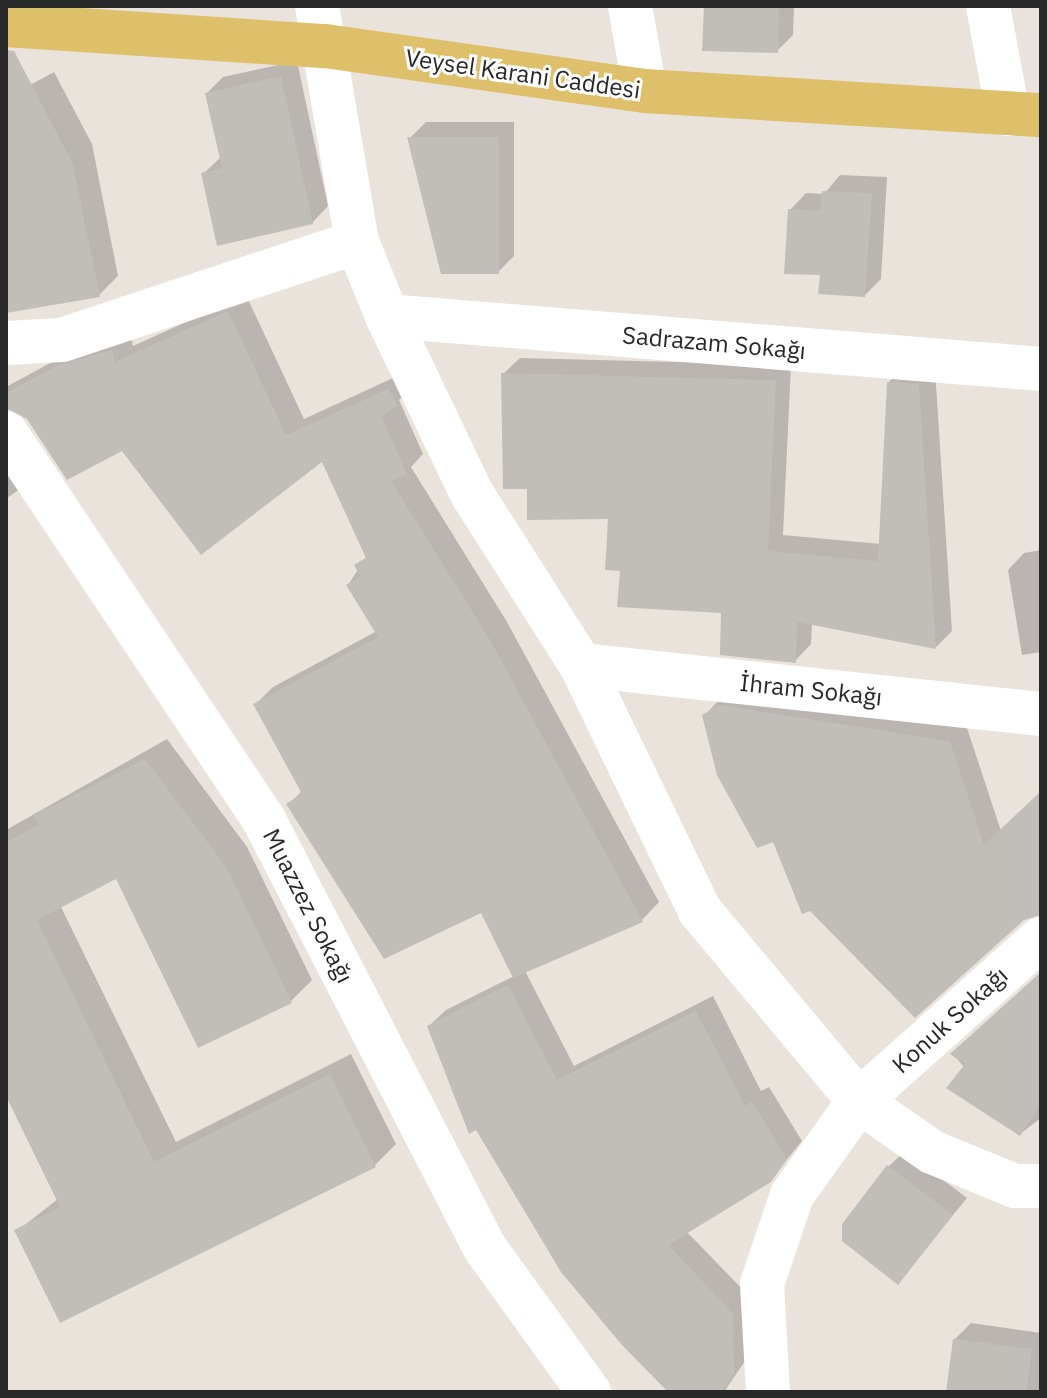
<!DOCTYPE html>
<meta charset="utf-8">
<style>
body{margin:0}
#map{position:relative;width:1047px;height:1398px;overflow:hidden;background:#e9e3dc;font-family:"IBM Plex Sans",sans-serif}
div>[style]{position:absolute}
.shadow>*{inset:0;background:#0003}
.building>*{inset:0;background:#c1bdb8}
.minor>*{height:44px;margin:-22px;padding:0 22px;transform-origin:22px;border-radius:22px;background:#fff}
.major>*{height:44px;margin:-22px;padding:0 22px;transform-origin:22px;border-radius:22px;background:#dec06b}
span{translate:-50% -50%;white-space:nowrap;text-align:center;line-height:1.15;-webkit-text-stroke:6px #fff;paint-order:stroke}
.street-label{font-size:24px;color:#282828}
.frame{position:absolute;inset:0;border:8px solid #282828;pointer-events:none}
</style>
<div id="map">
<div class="shadow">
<i style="clip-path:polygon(706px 6px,794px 6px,793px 35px,777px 51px)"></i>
<i style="clip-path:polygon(297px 61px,328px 206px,312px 223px,203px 174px,221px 157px,207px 93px,223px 77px)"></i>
<i style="clip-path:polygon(54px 72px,92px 144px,118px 276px,99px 295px,6px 311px,6px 98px)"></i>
<i style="clip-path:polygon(426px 122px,514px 122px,514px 256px,498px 272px,410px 138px)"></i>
<i style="clip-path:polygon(840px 175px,887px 177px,881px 279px,865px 295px,822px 274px,790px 210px,806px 193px,824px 194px)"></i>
<i style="clip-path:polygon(246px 295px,304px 419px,406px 372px,414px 385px,399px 400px,423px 454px,411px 467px,507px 622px,659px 902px,642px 920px,525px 971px,574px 1066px,713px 996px,761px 1091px,769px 1087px,802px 1141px,769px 1181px,686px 1231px,749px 1296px,749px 1355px,724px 1392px,687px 1392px,429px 1026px,446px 1010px,514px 976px,482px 910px,289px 804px,303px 790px,256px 704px,273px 687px,377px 631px,348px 585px,367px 556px,323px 459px,6px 409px,6px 387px,78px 348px,130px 333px,133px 346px)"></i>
<i style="clip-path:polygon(520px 358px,791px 365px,783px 535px,881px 544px,889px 382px,905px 366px,935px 369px,952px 631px,936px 647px,812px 623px,811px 644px,795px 661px,723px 611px,622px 569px,610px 516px,528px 487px,503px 374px)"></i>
<i style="clip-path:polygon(6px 430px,35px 478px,6px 499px)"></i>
<i style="clip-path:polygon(1041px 550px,1041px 652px,1022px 655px,1008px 570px,1024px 553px)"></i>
<i style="clip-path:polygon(720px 699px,966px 725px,1001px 831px,1041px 793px,1041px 893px,774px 840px,704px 716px)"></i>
<i style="clip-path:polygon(167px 739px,247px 847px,312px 980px,291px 1001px,117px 876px,60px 905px,176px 1142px,351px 1054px,396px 1144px,375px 1165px,17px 1231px,58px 1199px,6px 1091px,6px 830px)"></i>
<i style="clip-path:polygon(1041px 973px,1041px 1118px,1020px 1134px,953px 1054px)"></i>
<i style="clip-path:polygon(905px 1151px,967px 1198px,898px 1282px,888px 1167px)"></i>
<i style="clip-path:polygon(971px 1323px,1041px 1333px,1040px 1392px,948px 1392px,954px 1340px)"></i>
</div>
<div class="building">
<i style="clip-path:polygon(704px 6px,779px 6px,778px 53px,702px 51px)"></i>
<i style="clip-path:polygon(6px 50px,14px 51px,73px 164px,100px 297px,6px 313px)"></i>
<i style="clip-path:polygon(281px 76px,313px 224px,217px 246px,201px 173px,222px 168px,205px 93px)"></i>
<i style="clip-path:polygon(407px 137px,499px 137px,499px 274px,441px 274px)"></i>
<i style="clip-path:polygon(822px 191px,872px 193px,865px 297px,818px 294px,820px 275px,784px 274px,788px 209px,820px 211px)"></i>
<i style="clip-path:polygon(228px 311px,286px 435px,388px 389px,398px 405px,382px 417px,407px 474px,391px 481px,490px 640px,643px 922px,513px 978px,481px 913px,384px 959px,286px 804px,302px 794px,253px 704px,378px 637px,346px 585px,360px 576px,354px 565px,366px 558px,322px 462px,201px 555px,122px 451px,67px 480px,27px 419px,6px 408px,6px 393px,58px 365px,112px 350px,115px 362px)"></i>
<i style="clip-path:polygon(501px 373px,776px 380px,768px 551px,878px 561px,887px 382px,919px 384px,936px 649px,797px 622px,796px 663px,720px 655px,721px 613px,617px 607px,620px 571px,605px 570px,608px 519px,527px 520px,527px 489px,503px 489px)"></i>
<i style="clip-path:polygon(719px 705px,950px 741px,984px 845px,1041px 791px,1041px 915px,1024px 920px,915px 1018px,810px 911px,802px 914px,773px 842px,757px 848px,717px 775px,702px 715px)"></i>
<i style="clip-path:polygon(145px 759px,227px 868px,292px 1003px,198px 1048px,116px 879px,37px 920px,154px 1162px,330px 1074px,376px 1167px,60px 1323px,14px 1230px,60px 1207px,6px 1096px,6px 842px,39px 825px,33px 816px)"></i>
<i style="clip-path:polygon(1041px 972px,1041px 1104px,1020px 1136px,946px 1088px,965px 1064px,950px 1054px)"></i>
<i style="clip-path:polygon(508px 985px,557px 1080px,696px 1011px,745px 1106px,752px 1101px,787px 1159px,771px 1182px,668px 1245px,733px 1313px,734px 1373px,722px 1392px,668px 1392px,622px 1345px,561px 1272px,476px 1130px,469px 1134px,427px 1026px)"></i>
<i style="clip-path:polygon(887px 1165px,953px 1215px,898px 1285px,842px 1241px,842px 1224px)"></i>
<i style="clip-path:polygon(953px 1339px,1032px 1349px,1027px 1392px,946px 1392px)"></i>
</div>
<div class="minor">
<i style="left:317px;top:6px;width:239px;rotate:80.4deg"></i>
<i style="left:357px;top:242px;width:80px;rotate:67.9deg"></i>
<i style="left:387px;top:316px;width:197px;rotate:64.5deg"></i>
<i style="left:472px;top:494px;width:203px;rotate:57.5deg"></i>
<i style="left:581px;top:665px;width:273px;rotate:64.2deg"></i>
<i style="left:700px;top:911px;width:248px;rotate:50.1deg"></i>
<i style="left:859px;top:1101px;width:89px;rotate:34.9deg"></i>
<i style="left:932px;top:1152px;width:90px;rotate:22.3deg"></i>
<i style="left:1015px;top:1186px;width:26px"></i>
<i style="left:630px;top:6px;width:86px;rotate:80deg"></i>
<i style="left:988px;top:6px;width:110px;rotate:79.5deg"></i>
<i style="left:387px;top:316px;width:656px;rotate:4.63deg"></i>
<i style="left:6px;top:343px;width:56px;rotate:-3.1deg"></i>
<i style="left:62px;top:340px;width:311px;rotate:-18.4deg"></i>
<i style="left:6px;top:433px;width:467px;rotate:56.3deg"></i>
<i style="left:265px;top:822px;width:479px;rotate:62.7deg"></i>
<i style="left:485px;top:1248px;width:178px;rotate:54.2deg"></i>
<i style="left:581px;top:665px;width:463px;rotate:6.1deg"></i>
<i style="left:768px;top:1392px;width:108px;rotate:-93.2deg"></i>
<i style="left:762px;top:1284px;width:94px;rotate:-71.4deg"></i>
<i style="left:792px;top:1195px;width:115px;rotate:-54.5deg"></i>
<i style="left:859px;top:1101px;width:244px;rotate:-41.7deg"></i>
</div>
<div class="major">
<i style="left:6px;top:25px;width:320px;rotate:3.8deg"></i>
<i style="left:325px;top:46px;width:323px;rotate:8deg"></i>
<i style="left:645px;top:91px;width:397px;rotate:3.5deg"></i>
</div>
<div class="street-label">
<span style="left:523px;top:74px;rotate:8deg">Veysel Karani Caddesi</span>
<span style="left:714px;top:343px;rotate:5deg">Sadrazam Sokağı</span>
<span style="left:811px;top:690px;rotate:6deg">İhram Sokağı</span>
<span style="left:308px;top:906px;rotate:63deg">Muazzez Sokağı</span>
<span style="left:950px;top:1020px;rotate:-42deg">Konuk Sokağı</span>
</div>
<div class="frame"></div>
</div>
